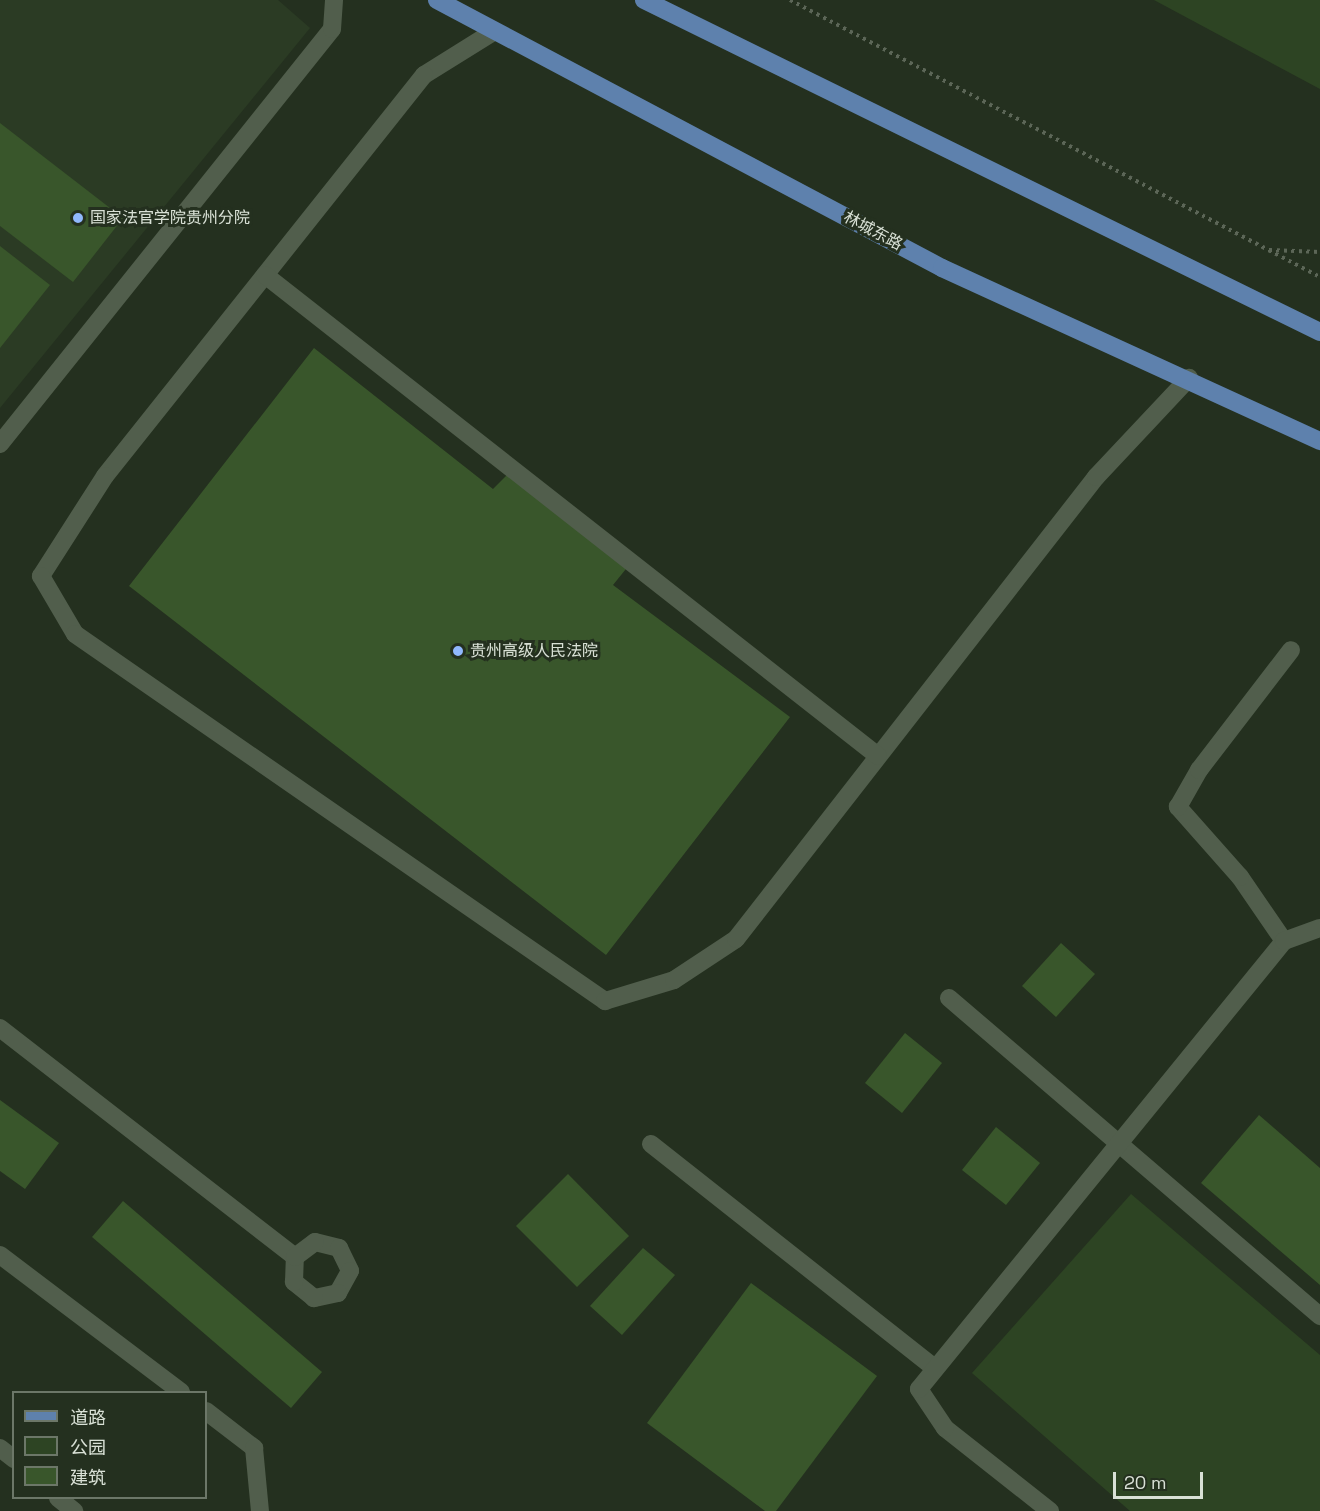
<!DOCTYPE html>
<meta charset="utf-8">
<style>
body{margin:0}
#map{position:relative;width:1320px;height:1511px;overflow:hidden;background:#24301f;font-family:"Space Grotesk","Noto Sans SC",sans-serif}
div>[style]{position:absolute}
.built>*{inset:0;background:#2b3b24}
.green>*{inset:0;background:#2d4423}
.building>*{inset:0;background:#39562b}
.path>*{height:4px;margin-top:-2px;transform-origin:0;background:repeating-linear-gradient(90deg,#5c6657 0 3px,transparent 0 7.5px)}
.minor>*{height:18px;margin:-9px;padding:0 9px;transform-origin:9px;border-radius:9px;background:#515e4c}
.major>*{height:18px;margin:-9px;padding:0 9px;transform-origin:9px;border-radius:9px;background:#5e81ad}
.dots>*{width:16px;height:16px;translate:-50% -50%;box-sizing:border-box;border:3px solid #24301f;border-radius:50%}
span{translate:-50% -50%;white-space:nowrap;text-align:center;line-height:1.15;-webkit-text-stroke:6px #24301f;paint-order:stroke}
.poi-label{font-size:16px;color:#d9e1d6}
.left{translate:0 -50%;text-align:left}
.street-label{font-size:16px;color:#d9e1d6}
.legend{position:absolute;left:12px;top:1391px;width:195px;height:108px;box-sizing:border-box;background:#24301f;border:2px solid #6c7768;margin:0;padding:8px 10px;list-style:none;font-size:18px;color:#d9e1d6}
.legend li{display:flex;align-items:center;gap:12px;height:30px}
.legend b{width:30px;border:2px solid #6c7768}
.scale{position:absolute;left:1113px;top:1472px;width:90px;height:27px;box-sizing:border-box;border:3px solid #d9e1d6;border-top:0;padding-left:8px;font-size:18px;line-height:21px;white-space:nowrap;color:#d9e1d6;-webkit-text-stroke:4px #24301f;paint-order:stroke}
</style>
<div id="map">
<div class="built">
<i style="clip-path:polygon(0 0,278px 0,310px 28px,0 408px)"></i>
</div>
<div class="green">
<i style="clip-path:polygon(1154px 0,1320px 0,1320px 89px)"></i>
<i style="clip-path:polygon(1131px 1194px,1320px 1355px,1320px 1511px,1130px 1511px,972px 1373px)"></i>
</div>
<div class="building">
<i style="clip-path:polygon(0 123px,123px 218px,73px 282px,0 226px)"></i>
<i style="clip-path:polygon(0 246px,50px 285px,0 348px)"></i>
<i style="clip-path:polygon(314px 348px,493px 489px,517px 465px,634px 559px,613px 585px,790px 717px,606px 955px,129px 586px)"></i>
<i style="clip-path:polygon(1061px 943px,1095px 974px,1056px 1017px,1022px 986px)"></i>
<i style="clip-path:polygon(905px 1033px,942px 1063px,902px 1113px,865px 1083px)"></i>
<i style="clip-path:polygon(0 1100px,59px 1143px,25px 1189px,0 1171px)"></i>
<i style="clip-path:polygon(1259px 1115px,1320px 1168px,1320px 1285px,1201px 1183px)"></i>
<i style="clip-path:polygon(996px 1127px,1040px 1163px,1006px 1205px,962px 1170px)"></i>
<i style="clip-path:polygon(568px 1174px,629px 1236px,577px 1287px,516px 1226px)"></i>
<i style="clip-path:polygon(123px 1201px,322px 1372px,291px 1408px,92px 1237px)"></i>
<i style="clip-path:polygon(643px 1248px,675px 1275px,622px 1335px,590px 1306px)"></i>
<i style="clip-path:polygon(751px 1283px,877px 1376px,776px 1511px,765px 1511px,647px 1423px)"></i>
</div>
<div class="path">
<i style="left:790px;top:0;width:598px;rotate:27.59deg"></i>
<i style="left:1269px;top:250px;width:51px;rotate:2.2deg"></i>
</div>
<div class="minor">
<i style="left:493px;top:32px;width:81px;rotate:148.1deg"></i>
<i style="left:424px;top:75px;width:512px;rotate:128.5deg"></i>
<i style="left:105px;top:476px;width:119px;rotate:122.6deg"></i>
<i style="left:41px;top:576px;width:67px;rotate:59.6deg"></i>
<i style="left:75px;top:634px;width:645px;rotate:34.7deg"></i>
<i style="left:605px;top:1001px;width:72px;rotate:-16.9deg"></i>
<i style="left:674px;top:980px;width:74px;rotate:-33.5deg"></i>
<i style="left:736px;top:939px;width:586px;rotate:-52.07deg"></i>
<i style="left:1096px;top:477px;width:136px;rotate:-46.8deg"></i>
<i style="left:265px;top:275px;width:779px;rotate:38.12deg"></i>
<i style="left:0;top:444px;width:531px;rotate:-51.34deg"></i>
<i style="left:332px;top:29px;width:29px;rotate:-86deg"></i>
<i style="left:1284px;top:941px;width:78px;rotate:-124.5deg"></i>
<i style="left:1240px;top:877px;width:94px;rotate:-131.5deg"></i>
<i style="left:1178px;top:807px;width:43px;rotate:-60.4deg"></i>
<i style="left:1199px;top:770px;width:151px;rotate:-52.5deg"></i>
<i style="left:949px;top:998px;width:489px;rotate:40.6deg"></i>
<i style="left:0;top:1028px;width:373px;rotate:37.8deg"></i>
<i style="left:651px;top:1144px;width:362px;rotate:38.3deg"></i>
<i style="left:315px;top:1242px;width:25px;rotate:14deg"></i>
<i style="left:339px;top:1248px;width:25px;rotate:64deg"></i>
<i style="left:350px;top:1271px;width:25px;rotate:119deg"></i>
<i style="left:338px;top:1293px;width:25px;rotate:168deg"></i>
<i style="left:314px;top:1298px;width:26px;rotate:-141deg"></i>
<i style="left:294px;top:1282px;width:25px;rotate:-88deg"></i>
<i style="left:295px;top:1257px;width:25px;rotate:-37deg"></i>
<i style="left:0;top:1255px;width:227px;rotate:37.1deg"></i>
<i style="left:206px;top:1411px;width:61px;rotate:37.6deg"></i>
<i style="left:254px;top:1448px;width:63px;rotate:84.6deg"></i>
<i style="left:0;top:1448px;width:18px;rotate:38deg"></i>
<i style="left:58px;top:1498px;width:21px;rotate:39deg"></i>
<i style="left:1050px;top:1511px;width:134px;rotate:-141.7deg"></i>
<i style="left:945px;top:1428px;width:47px;rotate:-123.7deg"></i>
<i style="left:919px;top:1389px;width:578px;rotate:-50.83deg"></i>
<i style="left:1284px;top:941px;width:38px;rotate:-20deg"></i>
</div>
<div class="major">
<i style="left:437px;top:0;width:572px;rotate:27.95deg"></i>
<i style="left:942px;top:268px;width:416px;rotate:24.6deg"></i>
<i style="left:644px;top:0;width:753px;rotate:26.16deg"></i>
</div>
<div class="dots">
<i style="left:78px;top:218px;background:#90b8fd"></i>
<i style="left:458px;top:651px;background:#90b8fd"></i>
</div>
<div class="poi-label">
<span class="left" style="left:90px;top:218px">国家法官学院贵州分院</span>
<span class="left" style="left:470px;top:651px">贵州高级人民法院</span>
</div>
<div class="street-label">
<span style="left:873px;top:231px;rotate:28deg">林城东路</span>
</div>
<ul class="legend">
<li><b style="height:8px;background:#5e81ad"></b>道路</li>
<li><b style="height:16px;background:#2d4423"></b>公园</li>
<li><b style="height:16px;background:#39562b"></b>建筑</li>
</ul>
<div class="scale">20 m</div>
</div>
